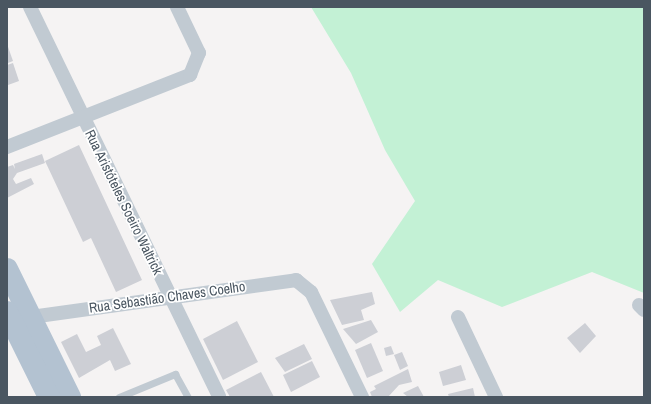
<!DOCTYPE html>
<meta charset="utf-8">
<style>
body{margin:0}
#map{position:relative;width:651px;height:404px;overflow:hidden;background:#f5f3f3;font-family:"Archivo Narrow",sans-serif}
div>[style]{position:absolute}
.green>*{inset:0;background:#c3f1d5}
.building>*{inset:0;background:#cdcfd5}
.service>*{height:7px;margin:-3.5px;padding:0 3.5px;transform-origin:3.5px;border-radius:3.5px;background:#c1cad2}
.minor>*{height:14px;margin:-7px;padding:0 7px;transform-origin:7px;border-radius:7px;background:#c1cad2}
.primary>*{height:22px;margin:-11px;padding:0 11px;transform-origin:11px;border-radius:11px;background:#b3c2d1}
span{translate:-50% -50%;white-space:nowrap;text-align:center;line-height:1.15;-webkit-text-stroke:3.5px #fff;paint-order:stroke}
.street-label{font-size:14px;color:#4a5661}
.frame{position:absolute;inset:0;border:8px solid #4a5661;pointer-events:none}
</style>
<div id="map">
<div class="green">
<i style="clip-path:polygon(311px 7px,644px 7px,644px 293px,592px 272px,502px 307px,438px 280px,400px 312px,372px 264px,415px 201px,385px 150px,351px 73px)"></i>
</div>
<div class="building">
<i style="clip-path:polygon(7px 44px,13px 61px,8px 63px,7px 58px)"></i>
<i style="clip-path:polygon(13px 63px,19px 81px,8px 85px,7px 65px)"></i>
<i style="clip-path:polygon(79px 145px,142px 280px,116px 292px,91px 238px,83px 242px,45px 161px)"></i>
<i style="clip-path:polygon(42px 154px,45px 163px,17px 173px,13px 179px,16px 184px,31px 178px,34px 184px,7px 198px,7px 167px,13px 165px,15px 169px,14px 164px)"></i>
<i style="clip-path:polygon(372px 292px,375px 304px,361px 310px,364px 320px,342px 325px,330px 300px)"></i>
<i style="clip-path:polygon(371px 320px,378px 332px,356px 344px,343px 329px)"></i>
<i style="clip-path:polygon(237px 321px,258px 362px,223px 380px,203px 339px)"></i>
<i style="clip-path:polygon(585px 323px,596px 336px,580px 353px,567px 338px)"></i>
<i style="clip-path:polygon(113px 328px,131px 364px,115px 371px,110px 360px,79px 378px,61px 342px,77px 334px,86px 352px,101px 345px,97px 336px)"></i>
<i style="clip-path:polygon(371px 343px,383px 371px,367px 378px,355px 350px)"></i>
<i style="clip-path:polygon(304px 344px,312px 359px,285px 372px,275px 358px)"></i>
<i style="clip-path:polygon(391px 346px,394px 354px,386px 356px,384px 348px)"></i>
<i style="clip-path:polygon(402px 352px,408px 366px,400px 370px,394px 355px)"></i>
<i style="clip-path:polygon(312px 361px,320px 377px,291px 392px,283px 375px)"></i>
<i style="clip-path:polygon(461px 365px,466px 380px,443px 386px,439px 372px)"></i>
<i style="clip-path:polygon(408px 369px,412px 382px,399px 385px,388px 397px,372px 397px,370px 392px,376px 389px,374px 386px)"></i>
<i style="clip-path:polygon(261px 372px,274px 397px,230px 397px,226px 390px)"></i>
<i style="clip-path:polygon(418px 386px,424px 397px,408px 397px,403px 393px)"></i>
<i style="clip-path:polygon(473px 388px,475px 397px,449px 397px,448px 394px)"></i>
</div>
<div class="service">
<i style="left:119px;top:397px;width:61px;rotate:-22.3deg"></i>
<i style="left:175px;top:374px;width:26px;rotate:61deg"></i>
</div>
<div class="minor">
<i style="left:30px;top:7px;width:433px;rotate:64.1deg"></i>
<i style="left:7px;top:147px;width:197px;rotate:-21.5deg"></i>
<i style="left:190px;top:75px;width:24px;rotate:-68deg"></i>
<i style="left:199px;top:53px;width:51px;rotate:-115.6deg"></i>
<i style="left:639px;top:305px;width:7px;rotate:45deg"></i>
<i style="left:31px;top:317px;width:268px;rotate:-7.9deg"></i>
<i style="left:296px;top:280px;width:19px;rotate:39deg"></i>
<i style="left:311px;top:292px;width:117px;rotate:64.1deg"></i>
<i style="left:458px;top:317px;width:89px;rotate:64.6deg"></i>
</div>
<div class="primary">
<i style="left:7px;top:269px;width:143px;rotate:63.8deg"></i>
<i style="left:7px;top:312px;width:95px;rotate:63.7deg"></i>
</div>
<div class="street-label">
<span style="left:124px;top:202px;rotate:64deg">Rua Aristóteles Soeiro Waltrick</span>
<span style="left:167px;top:297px;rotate:-8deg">Rua Sebastião Chaves Coelho</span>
</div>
<div class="frame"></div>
</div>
